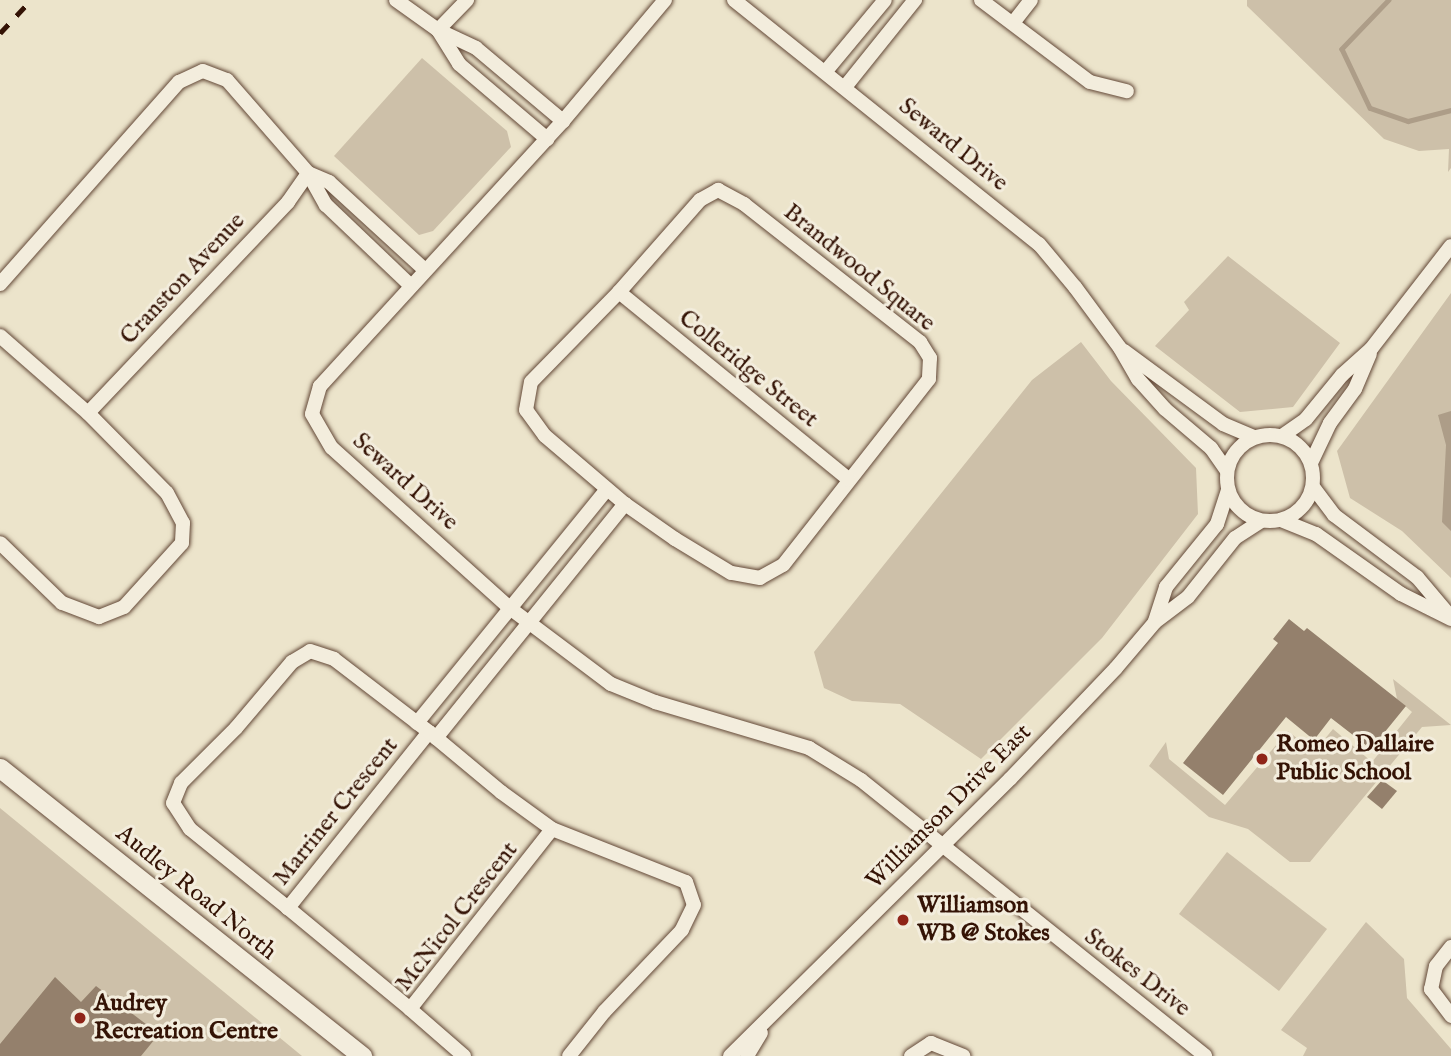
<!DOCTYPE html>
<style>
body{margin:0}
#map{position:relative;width:1451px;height:1056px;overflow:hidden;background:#ece4cb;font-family:"IM FELL English",serif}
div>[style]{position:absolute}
.green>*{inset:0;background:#cdc0a9}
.water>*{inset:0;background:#ad9d88}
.stream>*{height:4.5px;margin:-2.25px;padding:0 2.25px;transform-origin:2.25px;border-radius:2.25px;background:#ad9d88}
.building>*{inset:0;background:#94806c}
.roads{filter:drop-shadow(0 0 2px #624736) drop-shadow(0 0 2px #624736)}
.street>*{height:14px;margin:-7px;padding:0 7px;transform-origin:7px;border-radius:7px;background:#f3eddd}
.street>.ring{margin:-7px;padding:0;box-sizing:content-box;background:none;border:14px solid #f3eddd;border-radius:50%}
.secondary>*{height:19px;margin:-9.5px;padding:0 9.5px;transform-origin:9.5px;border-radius:9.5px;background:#f3eddd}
.rail>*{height:4.5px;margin-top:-2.25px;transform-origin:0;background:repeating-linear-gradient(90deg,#341305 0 12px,transparent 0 24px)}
.dots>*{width:19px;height:19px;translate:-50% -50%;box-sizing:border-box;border:4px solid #f3eddd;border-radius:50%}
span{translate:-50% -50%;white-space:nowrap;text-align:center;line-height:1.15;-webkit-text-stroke:6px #f3eddd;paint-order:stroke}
.street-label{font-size:24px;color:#341305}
.poi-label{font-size:24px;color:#341305;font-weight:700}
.left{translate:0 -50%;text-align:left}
</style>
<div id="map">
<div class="green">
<i style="clip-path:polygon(1247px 0,1451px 0,1451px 168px,1448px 172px,1449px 149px,1419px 151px,1384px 139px,1247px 6px)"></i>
<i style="clip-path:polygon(422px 58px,507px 131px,511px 147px,433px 231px,419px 235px,334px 156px)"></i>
<i style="clip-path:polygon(1228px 256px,1340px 343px,1293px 407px,1240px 412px,1155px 346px,1189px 310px,1184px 302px)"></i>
<i style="clip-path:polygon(1451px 293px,1451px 578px,1402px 531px,1350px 498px,1337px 451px)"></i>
<i style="clip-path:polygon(1081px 342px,1111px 381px,1196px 468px,1198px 514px,1102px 638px,981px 759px,900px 704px,852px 701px,824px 688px,814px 652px,1032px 380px)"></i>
<i style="clip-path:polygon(1393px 679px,1451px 725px,1422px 727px,1310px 862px,1290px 862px,1248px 829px,1209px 817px,1149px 766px,1166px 742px,1169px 759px,1225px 805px,1288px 731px,1314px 752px,1333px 729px,1372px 762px,1412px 712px,1397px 699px)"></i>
<i style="clip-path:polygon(0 808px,302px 1056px,0 1056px)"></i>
<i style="clip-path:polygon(1227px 852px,1327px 929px,1279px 991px,1179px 914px)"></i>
<i style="clip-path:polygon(1366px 922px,1404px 959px,1407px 998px,1451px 1049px,1451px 1056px,1303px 1056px,1307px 1048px,1281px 1030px)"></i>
</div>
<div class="water">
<i style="clip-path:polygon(1451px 411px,1451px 531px,1442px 522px,1446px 445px,1438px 415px)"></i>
</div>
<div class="stream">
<i style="left:1389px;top:0;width:68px;rotate:133.8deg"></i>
<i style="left:1342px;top:49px;width:65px;rotate:64.6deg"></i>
<i style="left:1370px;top:108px;width:40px;rotate:18.9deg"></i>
<i style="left:1408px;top:121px;width:44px;rotate:-14.3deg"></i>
</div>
<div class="building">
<i style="clip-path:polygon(1289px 619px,1304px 631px,1307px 628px,1406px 706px,1371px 749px,1331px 718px,1314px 740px,1286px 717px,1223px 795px,1183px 763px,1278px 643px,1273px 639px)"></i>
<i style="clip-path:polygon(1382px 780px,1397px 791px,1382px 809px,1367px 797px)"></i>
<i style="clip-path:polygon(55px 977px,81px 1002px,96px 986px,159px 1034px,141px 1056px,0 1056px,0 1044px)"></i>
</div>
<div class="roads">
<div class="street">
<i style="left:396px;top:0;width:52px;rotate:35.5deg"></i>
<i style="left:438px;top:30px;width:42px;rotate:25.3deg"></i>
<i style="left:476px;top:48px;width:114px;rotate:40deg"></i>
<i style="left:665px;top:0;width:158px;rotate:130.1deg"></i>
<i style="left:563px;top:121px;width:360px;rotate:132.5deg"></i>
<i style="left:320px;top:386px;width:29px;rotate:106deg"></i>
<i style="left:312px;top:414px;width:39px;rotate:60deg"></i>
<i style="left:332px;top:448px;width:241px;rotate:42deg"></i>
<i style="left:511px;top:609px;width:125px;rotate:36.9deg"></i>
<i style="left:611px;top:684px;width:48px;rotate:22.2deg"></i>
<i style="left:655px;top:702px;width:161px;rotate:16.6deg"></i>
<i style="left:809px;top:748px;width:61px;rotate:31.6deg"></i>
<i style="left:861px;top:780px;width:441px;rotate:38.7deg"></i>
<i style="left:734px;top:0;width:391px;rotate:38.7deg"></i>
<i style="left:1039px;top:244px;width:56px;rotate:50.1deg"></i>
<i style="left:1075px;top:287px;width:76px;rotate:53.6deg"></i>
<i style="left:1120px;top:348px;width:36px;rotate:60deg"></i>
<i style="left:1138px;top:379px;width:40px;rotate:48deg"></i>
<i style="left:1165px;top:409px;width:60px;rotate:40.3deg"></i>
<i style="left:1211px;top:448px;width:28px;rotate:55deg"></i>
<i style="left:981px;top:0;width:136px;rotate:37deg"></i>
<i style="left:1090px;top:82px;width:38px;rotate:14deg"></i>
<i style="left:1013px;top:23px;width:29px;rotate:-52deg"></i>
<i style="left:438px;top:30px;width:40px;rotate:58deg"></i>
<i style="left:459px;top:64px;width:116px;rotate:40.4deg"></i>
<i style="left:438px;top:30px;width:42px;rotate:-46deg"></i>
<i style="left:826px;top:71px;width:92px;rotate:-50.3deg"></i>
<i style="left:845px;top:87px;width:112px;rotate:-51.2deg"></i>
<i style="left:308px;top:173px;width:23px;rotate:23deg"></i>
<i style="left:329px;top:182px;width:130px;rotate:42.5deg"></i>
<i style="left:718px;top:190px;width:30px;rotate:28deg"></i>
<i style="left:744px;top:204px;width:224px;rotate:38.1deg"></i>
<i style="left:920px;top:342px;width:19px;rotate:58deg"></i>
<i style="left:930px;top:358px;width:21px;rotate:93deg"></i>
<i style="left:929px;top:379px;width:236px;rotate:128.1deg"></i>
<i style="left:783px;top:565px;width:26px;rotate:151deg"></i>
<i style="left:760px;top:578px;width:29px;rotate:-170deg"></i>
<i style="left:731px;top:573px;width:66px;rotate:-148.7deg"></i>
<i style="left:675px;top:539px;width:61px;rotate:-145deg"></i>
<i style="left:625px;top:504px;width:105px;rotate:-139.6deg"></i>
<i style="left:545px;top:436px;width:32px;rotate:-126deg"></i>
<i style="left:526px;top:410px;width:28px;rotate:-80deg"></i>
<i style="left:531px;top:382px;width:126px;rotate:-45.6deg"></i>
<i style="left:619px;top:292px;width:123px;rotate:-48.6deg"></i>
<i style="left:700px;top:200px;width:21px;rotate:-29deg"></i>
<i style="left:0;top:284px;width:270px;rotate:-48.5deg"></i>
<i style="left:179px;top:82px;width:26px;rotate:-25deg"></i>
<i style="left:203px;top:71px;width:26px;rotate:21deg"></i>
<i style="left:227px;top:80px;width:123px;rotate:48.9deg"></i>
<i style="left:308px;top:173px;width:37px;rotate:61deg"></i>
<i style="left:326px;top:205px;width:117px;rotate:43.6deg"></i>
<i style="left:619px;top:292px;width:296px;rotate:39.2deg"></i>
<i style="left:0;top:336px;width:117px;rotate:41.2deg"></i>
<i style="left:88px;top:413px;width:112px;rotate:45.4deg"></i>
<i style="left:167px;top:493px;width:34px;rotate:62deg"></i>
<i style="left:183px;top:523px;width:20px;rotate:93deg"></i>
<i style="left:182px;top:543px;width:86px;rotate:132.2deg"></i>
<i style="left:124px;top:607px;width:27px;rotate:158deg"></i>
<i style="left:99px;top:617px;width:40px;rotate:-159deg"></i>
<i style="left:62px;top:603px;width:86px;rotate:-135.9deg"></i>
<i style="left:1124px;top:351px;width:123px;rotate:36.4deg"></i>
<i style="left:1223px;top:424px;width:34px;rotate:23deg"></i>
<i style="left:88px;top:413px;width:291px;rotate:-46.5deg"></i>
<i style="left:288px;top:202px;width:35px;rotate:-55deg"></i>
<i class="ring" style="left:1227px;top:435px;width:72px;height:72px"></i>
<i style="left:1282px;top:436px;width:29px;rotate:-35deg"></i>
<i style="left:1306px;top:419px;width:57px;rotate:-50.7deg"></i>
<i style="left:1342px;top:375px;width:39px;rotate:-42deg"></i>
<i style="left:1371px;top:349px;width:130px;rotate:-52.2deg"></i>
<i style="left:1311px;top:463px;width:44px;rotate:-64.6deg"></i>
<i style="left:1330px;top:423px;width:42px;rotate:-53.7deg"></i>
<i style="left:1355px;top:389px;width:38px;rotate:-67deg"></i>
<i style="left:1313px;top:487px;width:35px;rotate:53deg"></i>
<i style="left:1334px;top:515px;width:104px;rotate:36.8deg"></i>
<i style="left:1417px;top:577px;width:51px;rotate:49.8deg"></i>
<i style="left:1281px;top:520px;width:38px;rotate:22deg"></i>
<i style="left:1316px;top:534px;width:104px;rotate:35.2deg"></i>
<i style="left:1401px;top:594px;width:56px;rotate:26.6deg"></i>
<i style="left:1155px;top:621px;width:36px;rotate:-72deg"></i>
<i style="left:1166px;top:587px;width:81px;rotate:-51deg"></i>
<i style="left:1217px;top:524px;width:36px;rotate:-72deg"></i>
<i style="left:417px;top:723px;width:301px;rotate:-50.9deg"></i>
<i style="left:429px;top:732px;width:226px;rotate:128.7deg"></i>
<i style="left:288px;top:908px;width:126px;rotate:-141.1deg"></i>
<i style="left:190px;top:829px;width:31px;rotate:-123deg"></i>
<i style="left:173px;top:803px;width:22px;rotate:-68deg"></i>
<i style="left:181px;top:783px;width:78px;rotate:-45deg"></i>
<i style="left:236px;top:728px;width:87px;rotate:-49.7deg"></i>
<i style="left:292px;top:662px;width:21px;rotate:-31deg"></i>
<i style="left:310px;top:651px;width:25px;rotate:18deg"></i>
<i style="left:334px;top:659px;width:120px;rotate:37.5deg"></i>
<i style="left:429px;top:732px;width:94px;rotate:39.8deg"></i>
<i style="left:501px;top:792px;width:63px;rotate:36deg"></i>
<i style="left:552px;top:829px;width:144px;rotate:21.6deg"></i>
<i style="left:686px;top:882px;width:24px;rotate:71deg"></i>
<i style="left:694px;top:905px;width:28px;rotate:116deg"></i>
<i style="left:682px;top:930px;width:113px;rotate:133.6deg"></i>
<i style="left:604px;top:1012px;width:56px;rotate:128.5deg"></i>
<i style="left:436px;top:738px;width:301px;rotate:-51.1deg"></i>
<i style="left:288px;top:908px;width:158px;rotate:39.6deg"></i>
<i style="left:1451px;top:947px;width:24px;rotate:128deg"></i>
<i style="left:1436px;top:966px;width:24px;rotate:102deg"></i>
<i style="left:1431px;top:989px;width:34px;rotate:53deg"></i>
<i style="left:464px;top:1056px;width:72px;rotate:-139deg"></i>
<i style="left:410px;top:1009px;width:229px;rotate:-51.7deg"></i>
<i style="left:730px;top:1056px;width:394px;rotate:-44.7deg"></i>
<i style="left:1010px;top:779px;width:153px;rotate:-46.3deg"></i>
<i style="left:1116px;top:668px;width:60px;rotate:-49.7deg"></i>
<i style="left:1155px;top:622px;width:41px;rotate:-37.1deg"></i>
<i style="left:1188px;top:597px;width:75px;rotate:-51.5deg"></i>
<i style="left:1235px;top:538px;width:31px;rotate:-33deg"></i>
<i style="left:747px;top:1056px;width:27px;rotate:-59deg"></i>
<i style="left:911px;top:1056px;width:24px;rotate:-33deg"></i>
<i style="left:931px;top:1043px;width:35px;rotate:22deg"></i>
</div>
<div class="secondary">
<i style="left:0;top:768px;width:463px;rotate:38.5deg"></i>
</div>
</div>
<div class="rail">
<i style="left:0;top:33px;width:45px;rotate:-46.8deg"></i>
</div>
<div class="dots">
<i style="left:1262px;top:759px;background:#8f2418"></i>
<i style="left:903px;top:920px;background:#8f2418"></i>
<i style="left:80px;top:1018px;background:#8f2418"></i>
</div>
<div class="street-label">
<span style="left:953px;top:145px;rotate:39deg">Seward Drive</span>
<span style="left:859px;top:268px;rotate:39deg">Brandwood Square</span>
<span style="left:183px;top:279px;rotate:-47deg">Cranston Avenue</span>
<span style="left:748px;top:369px;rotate:39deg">Colleridge Street</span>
<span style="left:405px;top:482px;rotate:42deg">Seward Drive</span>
<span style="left:949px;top:807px;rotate:-45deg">Williamson Drive East</span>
<span style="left:336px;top:812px;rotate:-51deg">Marriner Crescent</span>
<span style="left:196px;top:893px;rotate:39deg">Audley Road North</span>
<span style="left:457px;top:917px;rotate:-52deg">McNicol Crescent</span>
<span style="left:1137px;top:973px;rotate:38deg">Stokes Drive</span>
</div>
<div class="poi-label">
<span class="left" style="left:1276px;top:759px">Romeo Dallaire<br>Public School</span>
<span class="left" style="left:917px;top:920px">Williamson<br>WB @ Stokes</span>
<span class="left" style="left:94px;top:1018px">Audrey<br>Recreation Centre</span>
</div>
</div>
